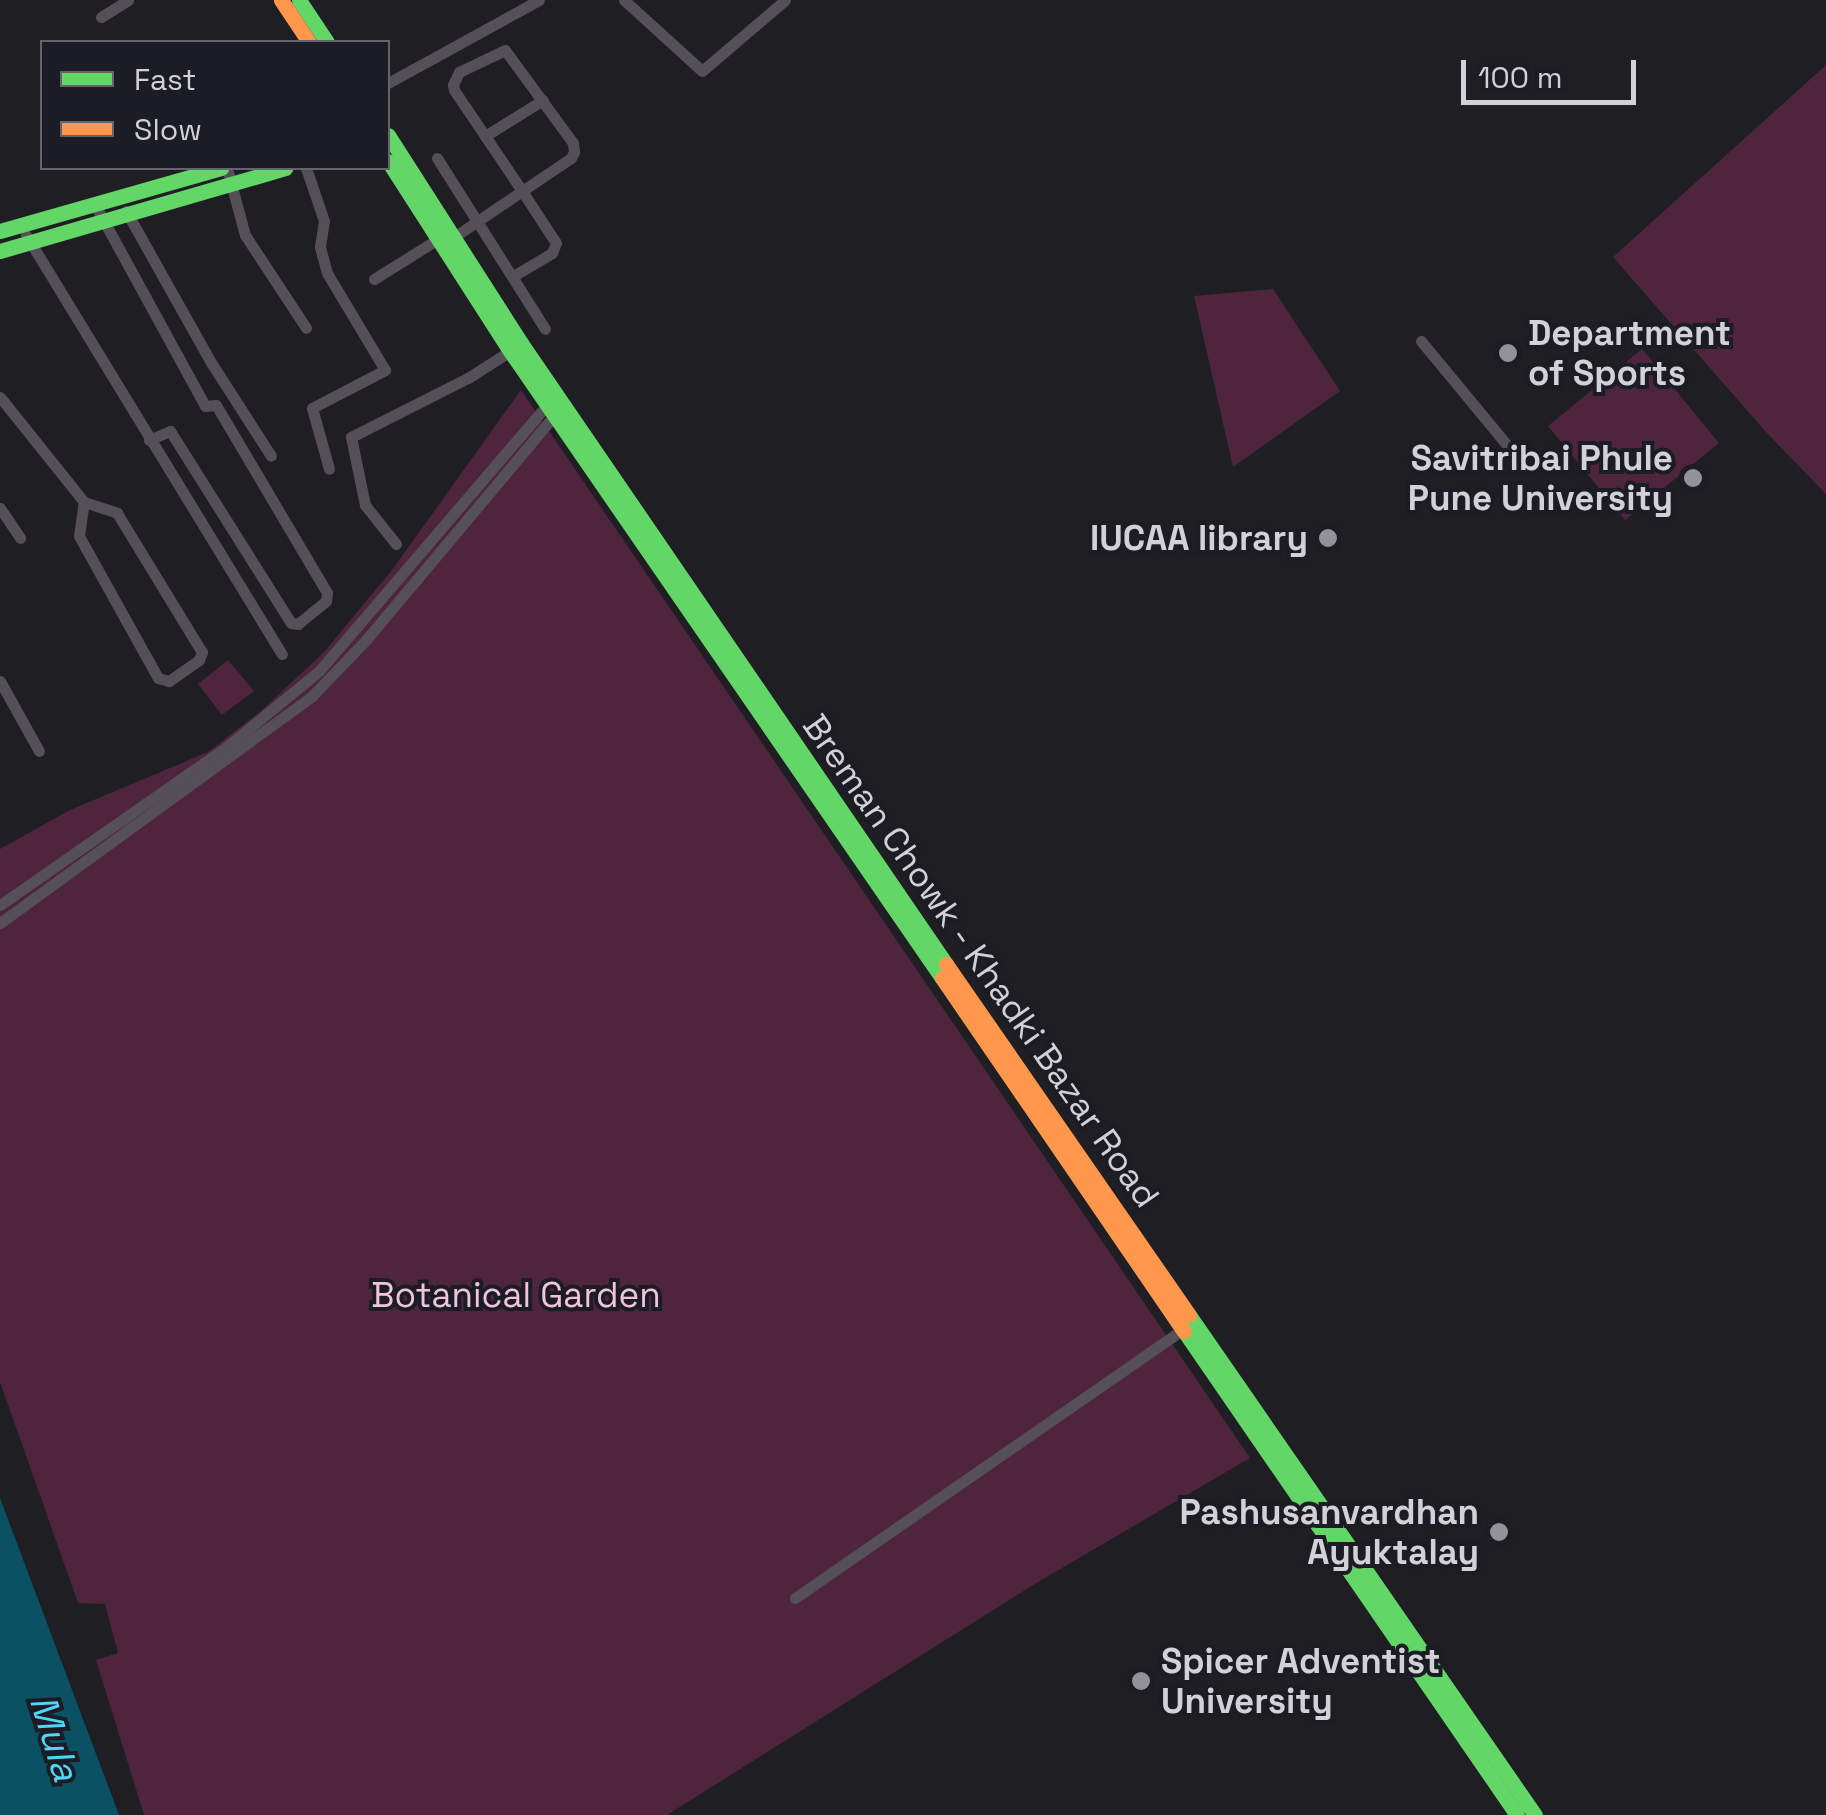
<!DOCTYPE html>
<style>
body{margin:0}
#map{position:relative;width:1826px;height:1815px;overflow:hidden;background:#1e1e23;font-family:"Space Grotesk",sans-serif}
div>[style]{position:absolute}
.green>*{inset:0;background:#4f253d}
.water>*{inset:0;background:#095163}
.street>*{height:11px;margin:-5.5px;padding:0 5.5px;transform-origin:5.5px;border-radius:5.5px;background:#554f58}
.fast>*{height:15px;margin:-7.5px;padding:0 7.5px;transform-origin:7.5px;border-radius:7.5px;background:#63d668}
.slow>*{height:15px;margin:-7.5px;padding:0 7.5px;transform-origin:7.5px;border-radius:7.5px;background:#ff974d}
.dots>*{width:28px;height:28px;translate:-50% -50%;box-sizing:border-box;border:5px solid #1c1c25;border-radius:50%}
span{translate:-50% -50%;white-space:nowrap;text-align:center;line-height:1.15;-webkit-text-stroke:8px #1c1c25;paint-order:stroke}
.poi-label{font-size:35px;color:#d1d1d7;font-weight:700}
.left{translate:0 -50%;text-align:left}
.right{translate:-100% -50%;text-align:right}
.street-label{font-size:35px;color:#d1d1d7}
.park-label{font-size:35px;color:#f2c3d9}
.water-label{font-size:38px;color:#53d4f9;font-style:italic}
.legend{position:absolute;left:40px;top:40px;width:350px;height:130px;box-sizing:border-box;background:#1c1c25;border:2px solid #64646c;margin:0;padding:12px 18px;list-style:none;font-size:30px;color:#d1d1d7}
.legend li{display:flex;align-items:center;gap:20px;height:50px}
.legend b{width:50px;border:2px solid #64646c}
.scale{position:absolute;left:1461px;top:60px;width:175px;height:45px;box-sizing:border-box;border:5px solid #d1d1d7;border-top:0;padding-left:12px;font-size:30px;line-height:35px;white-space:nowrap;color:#d1d1d7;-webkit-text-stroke:8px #1c1c25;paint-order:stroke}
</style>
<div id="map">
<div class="green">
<i style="clip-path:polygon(1826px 65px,1826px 494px,1765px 431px,1613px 257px)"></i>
<i style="clip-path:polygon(1273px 289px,1340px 391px,1233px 467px,1194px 296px)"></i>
<i style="clip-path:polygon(1642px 349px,1719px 443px,1625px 520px,1548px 426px)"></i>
<i style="clip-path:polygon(521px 390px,1250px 1458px,1038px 1582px,667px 1815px,144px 1815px,96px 1660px,118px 1653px,105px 1604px,78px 1603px,0 1382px,0 849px,70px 810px,208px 752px,262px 710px,324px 652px,392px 570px)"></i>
<i style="clip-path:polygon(228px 660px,254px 691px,222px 715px,198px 684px)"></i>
</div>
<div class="water">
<i style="clip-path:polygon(0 1498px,119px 1815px,0 1815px)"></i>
</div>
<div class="street">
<i style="left:624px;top:0;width:105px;rotate:42.3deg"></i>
<i style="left:702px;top:71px;width:109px;rotate:-40.5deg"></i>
<i style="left:101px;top:17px;width:32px;rotate:-32deg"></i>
<i style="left:388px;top:83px;width:172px;rotate:-28.8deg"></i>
<i style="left:485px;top:136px;width:68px;rotate:-31.8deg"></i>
<i style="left:437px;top:158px;width:202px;rotate:57.7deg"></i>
<i style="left:227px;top:168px;width:69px;rotate:75deg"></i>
<i style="left:245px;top:235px;width:111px;rotate:56.7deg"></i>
<i style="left:306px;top:168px;width:56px;rotate:71.2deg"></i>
<i style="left:324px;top:221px;width:26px;rotate:99deg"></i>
<i style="left:320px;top:247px;width:27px;rotate:75deg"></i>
<i style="left:327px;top:273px;width:113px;rotate:59.1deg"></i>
<i style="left:385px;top:370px;width:82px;rotate:152.5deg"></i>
<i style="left:312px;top:408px;width:63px;rotate:74.4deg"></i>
<i style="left:94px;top:203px;width:231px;rotate:61.3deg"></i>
<i style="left:205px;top:406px;width:11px;rotate:-5deg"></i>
<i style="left:216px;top:405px;width:218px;rotate:59.4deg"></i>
<i style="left:327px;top:593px;width:8px;rotate:97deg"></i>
<i style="left:326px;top:601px;width:36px;rotate:141deg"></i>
<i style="left:298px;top:624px;width:7px;rotate:-172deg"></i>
<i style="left:291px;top:623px;width:227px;rotate:-122.2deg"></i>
<i style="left:170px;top:431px;width:23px;rotate:157deg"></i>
<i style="left:126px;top:211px;width:176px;rotate:60.7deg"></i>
<i style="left:212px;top:364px;width:109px;rotate:57.3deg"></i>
<i style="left:26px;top:235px;width:491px;rotate:58.6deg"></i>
<i style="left:454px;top:237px;width:82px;rotate:-34.1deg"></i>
<i style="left:522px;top:191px;width:59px;rotate:-34deg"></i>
<i style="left:571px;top:158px;width:7px;rotate:-63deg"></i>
<i style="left:574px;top:152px;width:9px;rotate:-96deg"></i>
<i style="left:573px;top:143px;width:115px;rotate:-126.2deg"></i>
<i style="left:505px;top:50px;width:51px;rotate:154.4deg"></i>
<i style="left:459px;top:72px;width:14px;rotate:115deg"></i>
<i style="left:453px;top:85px;width:5px;rotate:79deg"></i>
<i style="left:454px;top:90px;width:122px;rotate:56deg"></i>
<i style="left:522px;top:191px;width:62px;rotate:56.8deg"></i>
<i style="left:556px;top:243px;width:11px;rotate:112deg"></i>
<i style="left:552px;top:253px;width:43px;rotate:149.3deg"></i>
<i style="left:374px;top:279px;width:75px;rotate:-32deg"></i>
<i style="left:1421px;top:341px;width:158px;rotate:50.4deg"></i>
<i style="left:0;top:397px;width:134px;rotate:51.3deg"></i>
<i style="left:84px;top:502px;width:35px;rotate:18deg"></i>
<i style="left:117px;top:513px;width:163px;rotate:58.6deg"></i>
<i style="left:202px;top:652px;width:9px;rotate:111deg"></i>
<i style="left:199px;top:660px;width:37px;rotate:145deg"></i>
<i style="left:169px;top:681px;width:11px;rotate:-165deg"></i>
<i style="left:158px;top:678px;width:162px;rotate:-119.1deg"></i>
<i style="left:79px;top:536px;width:34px;rotate:-82deg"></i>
<i style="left:0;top:508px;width:36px;rotate:56deg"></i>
<i style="left:396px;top:544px;width:50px;rotate:-128.5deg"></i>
<i style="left:365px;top:505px;width:69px;rotate:-101.6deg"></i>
<i style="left:351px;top:437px;width:131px;rotate:-26.8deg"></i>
<i style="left:468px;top:378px;width:50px;rotate:-32.7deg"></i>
<i style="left:0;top:681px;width:80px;rotate:60.9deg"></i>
<i style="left:0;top:905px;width:274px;rotate:-34.9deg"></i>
<i style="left:225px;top:748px;width:122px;rotate:-39.3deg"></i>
<i style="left:319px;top:671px;width:350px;rotate:-49.4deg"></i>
<i style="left:0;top:923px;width:386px;rotate:-36deg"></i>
<i style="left:312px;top:696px;width:76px;rotate:-46.1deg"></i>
<i style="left:365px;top:641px;width:294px;rotate:-50deg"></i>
<i style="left:795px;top:1598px;width:471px;rotate:-34.7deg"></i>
</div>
<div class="fast">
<i style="left:299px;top:0;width:50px;rotate:56.3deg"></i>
<i style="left:388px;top:135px;width:247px;rotate:57.4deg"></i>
<i style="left:521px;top:343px;width:753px;rotate:55.61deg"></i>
<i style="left:388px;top:161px;width:226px;rotate:57.3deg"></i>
<i style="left:510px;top:351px;width:761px;rotate:55.43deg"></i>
<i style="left:0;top:231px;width:230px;rotate:-15.9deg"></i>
<i style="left:0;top:251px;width:297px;rotate:-16.2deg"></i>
<i style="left:1189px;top:1315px;width:608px;rotate:55.32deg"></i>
<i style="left:1184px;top:1331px;width:587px;rotate:55.47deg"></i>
</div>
<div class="slow">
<i style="left:281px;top:0;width:50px;rotate:56.3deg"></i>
<i style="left:946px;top:964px;width:427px;rotate:55.3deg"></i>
<i style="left:942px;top:978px;width:428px;rotate:55.6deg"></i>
</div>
<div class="dots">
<i style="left:1508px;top:353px;background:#929298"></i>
<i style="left:1693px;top:478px;background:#929298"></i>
<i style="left:1328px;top:538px;background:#929298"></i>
<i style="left:1499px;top:1532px;background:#929298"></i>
<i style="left:1141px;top:1681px;background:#929298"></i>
</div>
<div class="poi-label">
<span class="left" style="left:1528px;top:353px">Department<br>of Sports</span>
<span class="right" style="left:1673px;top:478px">Savitribai Phule<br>Pune University</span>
<span class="right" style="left:1308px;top:538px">IUCAA library</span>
<span class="right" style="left:1479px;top:1532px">Pashusanvardhan<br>Ayuktalay</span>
<span class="left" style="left:1161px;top:1681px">Spicer Adventist<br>University</span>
</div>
<div class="street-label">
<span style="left:981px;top:961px;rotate:55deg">Breman Chowk - Khadki Bazar Road</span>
</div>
<div class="park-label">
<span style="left:516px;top:1295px">Botanical Garden</span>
</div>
<div class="water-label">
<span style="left:54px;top:1738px;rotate:73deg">Mula</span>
</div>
<ul class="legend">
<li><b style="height:12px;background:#63d668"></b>Fast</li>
<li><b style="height:12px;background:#ff974d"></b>Slow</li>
</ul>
<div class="scale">100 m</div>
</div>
